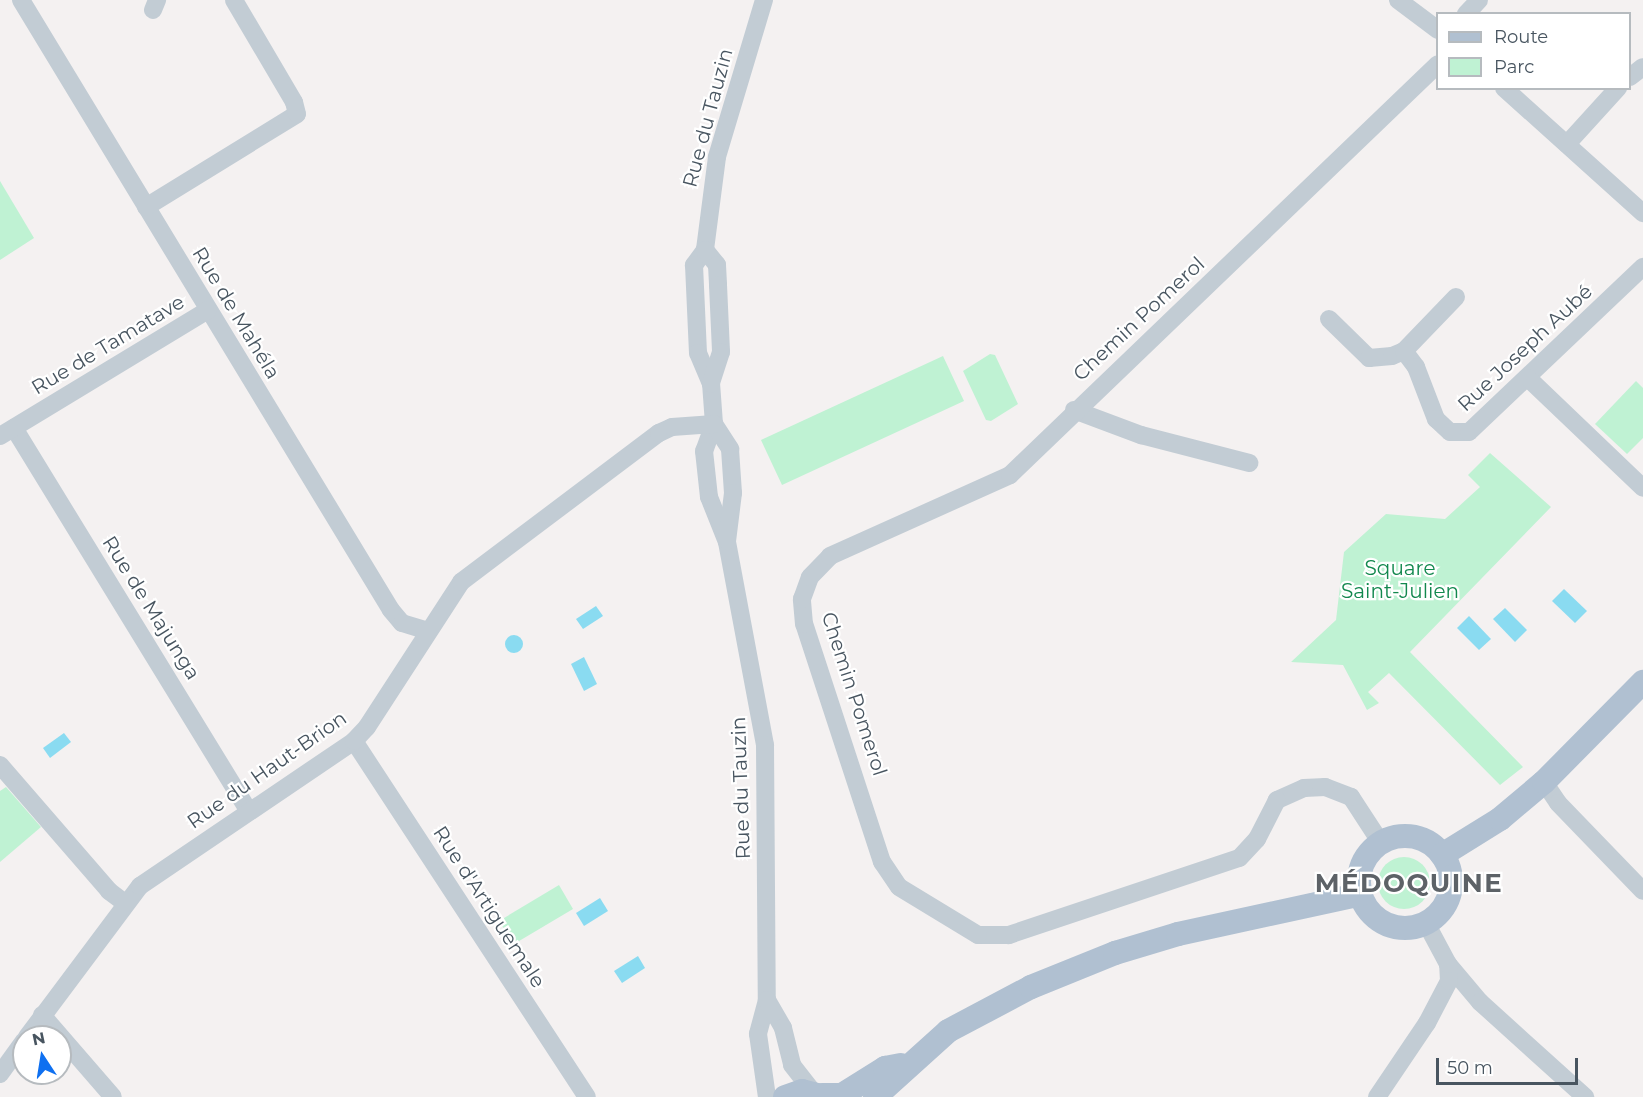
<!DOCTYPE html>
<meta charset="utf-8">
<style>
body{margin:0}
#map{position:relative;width:1643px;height:1097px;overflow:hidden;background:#f4f1f1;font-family:Montserrat,sans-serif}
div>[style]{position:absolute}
.green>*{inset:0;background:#bff2d3}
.round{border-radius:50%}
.water>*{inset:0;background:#8adbf1}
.minor>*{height:18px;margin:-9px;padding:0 9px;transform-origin:9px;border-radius:9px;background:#c2ccd4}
.major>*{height:24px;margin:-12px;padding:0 12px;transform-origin:12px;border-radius:12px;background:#b0c0d1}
.major>.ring{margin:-12px;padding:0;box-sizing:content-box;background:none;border:24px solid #b0c0d1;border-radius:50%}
span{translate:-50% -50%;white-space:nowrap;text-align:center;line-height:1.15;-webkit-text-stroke:4.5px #fff;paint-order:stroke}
.street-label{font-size:20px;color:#485560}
.park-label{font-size:20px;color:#12884e}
.district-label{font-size:26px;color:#5d6267;font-weight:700;letter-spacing:1.5px}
.legend{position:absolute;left:1436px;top:12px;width:195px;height:78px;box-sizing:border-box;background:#fff;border:2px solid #b6bbbf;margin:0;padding:8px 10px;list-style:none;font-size:18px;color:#485560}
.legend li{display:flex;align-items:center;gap:12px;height:30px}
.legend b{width:30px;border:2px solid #b6bbbf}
.north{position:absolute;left:12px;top:1025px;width:60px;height:60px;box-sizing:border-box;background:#fff;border:2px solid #b6bbbf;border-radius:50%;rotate:348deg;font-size:16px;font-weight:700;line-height:24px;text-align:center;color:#485560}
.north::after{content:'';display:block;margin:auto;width:21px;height:27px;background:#0f70f0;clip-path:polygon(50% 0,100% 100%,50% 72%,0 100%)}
.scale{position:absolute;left:1436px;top:1058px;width:142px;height:27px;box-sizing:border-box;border:3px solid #485560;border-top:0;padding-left:8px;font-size:18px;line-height:21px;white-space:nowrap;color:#485560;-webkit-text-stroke:4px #fff;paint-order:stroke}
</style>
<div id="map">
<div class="green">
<i style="clip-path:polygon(0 181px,34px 238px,0 260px)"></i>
<i style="clip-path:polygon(990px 354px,995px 355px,1018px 404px,991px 421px,986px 420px,963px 371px)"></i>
<i style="clip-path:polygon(943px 356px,964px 401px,782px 485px,761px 440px)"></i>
<i style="clip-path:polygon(1636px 381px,1643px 388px,1643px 438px,1627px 454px,1595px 424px)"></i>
<i style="clip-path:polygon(1490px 453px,1551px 507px,1410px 652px,1523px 767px,1500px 785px,1389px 673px,1368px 692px,1379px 703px,1367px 710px,1343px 665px,1291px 662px,1336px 620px,1344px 552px,1386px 514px,1445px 519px,1480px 487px,1468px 475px)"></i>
<i style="clip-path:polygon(6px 787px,41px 827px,0 862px,0 791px)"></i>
<i class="round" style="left:1378px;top:857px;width:52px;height:52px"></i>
<i style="clip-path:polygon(559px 885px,573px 909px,514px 944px,499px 921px)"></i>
</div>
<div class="water">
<i style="clip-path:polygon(1564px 589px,1587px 611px,1575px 623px,1552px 601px)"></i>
<i style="clip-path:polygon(596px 606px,603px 616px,583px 629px,576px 619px)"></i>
<i style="clip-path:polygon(1505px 608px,1527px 630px,1515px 642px,1493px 619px)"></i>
<i style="clip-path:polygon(1469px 616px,1491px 639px,1479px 650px,1457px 628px)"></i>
<i class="round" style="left:505px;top:635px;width:18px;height:18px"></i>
<i style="clip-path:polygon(584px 657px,597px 684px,584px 691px,571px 664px)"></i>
<i style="clip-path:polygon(64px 733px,71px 742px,50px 758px,43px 748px)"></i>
<i style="clip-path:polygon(600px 898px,608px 911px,584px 926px,576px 913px)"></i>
<i style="clip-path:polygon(638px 956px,645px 968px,622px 983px,614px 971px)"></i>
</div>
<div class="minor">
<i style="left:21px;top:0;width:713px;rotate:58.76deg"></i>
<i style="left:391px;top:610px;width:17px;rotate:50deg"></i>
<i style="left:402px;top:623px;width:27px;rotate:17deg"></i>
<i style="left:764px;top:0;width:164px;rotate:106.7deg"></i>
<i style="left:717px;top:157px;width:94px;rotate:97.4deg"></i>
<i style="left:705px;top:250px;width:19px;rotate:126deg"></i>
<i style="left:694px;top:265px;width:88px;rotate:87.4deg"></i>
<i style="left:698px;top:353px;width:33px;rotate:67deg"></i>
<i style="left:711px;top:383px;width:41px;rotate:85.8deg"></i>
<i style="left:714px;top:424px;width:29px;rotate:110deg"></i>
<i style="left:704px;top:451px;width:46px;rotate:83.8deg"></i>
<i style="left:709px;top:497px;width:48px;rotate:68.2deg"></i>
<i style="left:727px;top:542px;width:207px;rotate:79.4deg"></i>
<i style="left:765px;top:745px;width:255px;rotate:89.6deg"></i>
<i style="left:767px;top:1000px;width:35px;rotate:105deg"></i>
<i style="left:758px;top:1034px;width:64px;rotate:81.9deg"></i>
<i style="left:1398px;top:0;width:50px;rotate:36.9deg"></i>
<i style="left:153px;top:10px;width:11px;rotate:-68deg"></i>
<i style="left:1466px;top:14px;width:19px;rotate:-47deg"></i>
<i style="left:1630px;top:77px;width:16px;rotate:-38deg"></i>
<i style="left:1504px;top:88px;width:187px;rotate:42deg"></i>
<i style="left:1567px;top:144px;width:76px;rotate:-47.7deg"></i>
<i style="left:146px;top:207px;width:177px;rotate:-31.6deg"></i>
<i style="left:297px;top:114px;width:12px;rotate:-104deg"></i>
<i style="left:294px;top:102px;width:118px;rotate:-120.5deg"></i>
<i style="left:705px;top:250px;width:19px;rotate:51deg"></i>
<i style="left:717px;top:265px;width:20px;rotate:87deg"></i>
<i style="left:718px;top:285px;width:67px;rotate:87.4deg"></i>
<i style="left:721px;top:352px;width:33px;rotate:108deg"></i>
<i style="left:1329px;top:319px;width:56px;rotate:44.3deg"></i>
<i style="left:1369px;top:358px;width:23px;rotate:-5deg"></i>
<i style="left:1392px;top:356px;width:13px;rotate:-23deg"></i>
<i style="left:1404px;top:351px;width:75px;rotate:-46.1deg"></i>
<i style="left:1404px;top:351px;width:20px;rotate:53deg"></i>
<i style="left:1416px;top:367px;width:56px;rotate:69deg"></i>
<i style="left:1436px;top:419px;width:19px;rotate:43deg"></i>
<i style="left:1450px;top:432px;width:19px"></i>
<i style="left:1469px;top:432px;width:240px;rotate:-43.5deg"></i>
<i style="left:1528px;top:378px;width:159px;rotate:43.7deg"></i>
<i style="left:1074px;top:410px;width:72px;rotate:20.5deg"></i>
<i style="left:1141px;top:435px;width:112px;rotate:14.5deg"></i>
<i style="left:714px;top:424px;width:30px;rotate:57deg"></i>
<i style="left:730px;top:449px;width:44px;rotate:86.1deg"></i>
<i style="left:733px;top:493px;width:48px;rotate:97.1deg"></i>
<i style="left:14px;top:428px;width:450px;rotate:58.5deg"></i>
<i style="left:0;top:436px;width:243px;rotate:-31.2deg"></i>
<i style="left:354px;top:741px;width:425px;rotate:56.8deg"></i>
<i style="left:0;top:765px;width:167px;rotate:49.1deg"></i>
<i style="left:109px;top:891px;width:21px;rotate:37deg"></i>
<i style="left:1544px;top:782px;width:25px;rotate:56deg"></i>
<i style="left:1558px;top:803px;width:122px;rotate:46deg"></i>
<i style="left:1381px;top:843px;width:55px;rotate:-123.1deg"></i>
<i style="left:1351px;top:797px;width:28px;rotate:-159deg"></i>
<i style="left:1325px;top:787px;width:21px;rotate:177deg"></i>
<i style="left:1304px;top:788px;width:30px;rotate:156deg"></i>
<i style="left:1277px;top:800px;width:44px;rotate:117.1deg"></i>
<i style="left:1257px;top:839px;width:26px;rotate:133deg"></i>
<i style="left:1239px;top:858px;width:243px;rotate:161.5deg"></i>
<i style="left:1009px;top:935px;width:31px;rotate:180deg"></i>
<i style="left:978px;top:935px;width:92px;rotate:-148.7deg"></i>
<i style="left:899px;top:887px;width:30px;rotate:-124deg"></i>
<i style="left:882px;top:862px;width:250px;rotate:-108.1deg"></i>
<i style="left:804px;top:624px;width:25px;rotate:-95deg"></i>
<i style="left:802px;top:599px;width:23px;rotate:-70deg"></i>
<i style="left:810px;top:577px;width:29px;rotate:-46deg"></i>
<i style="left:830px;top:556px;width:197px;rotate:-24.2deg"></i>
<i style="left:1010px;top:475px;width:593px;rotate:-43.84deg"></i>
<i style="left:1448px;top:964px;width:50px;rotate:49.9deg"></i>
<i style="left:1480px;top:1002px;width:142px;rotate:42.1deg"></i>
<i style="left:767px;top:1000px;width:32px;rotate:60deg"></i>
<i style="left:783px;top:1028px;width:38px;rotate:76deg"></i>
<i style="left:792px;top:1065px;width:34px;rotate:52deg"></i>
<i style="left:42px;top:1015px;width:108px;rotate:49.1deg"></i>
<i style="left:27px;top:1037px;width:189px;rotate:-53.2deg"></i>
<i style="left:140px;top:886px;width:258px;rotate:-34.1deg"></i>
<i style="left:354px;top:741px;width:19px;rotate:-47deg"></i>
<i style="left:367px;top:727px;width:173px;rotate:-57deg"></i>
<i style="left:461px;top:582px;width:248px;rotate:-37deg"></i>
<i style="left:659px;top:433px;width:14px;rotate:-25deg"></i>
<i style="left:672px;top:427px;width:42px;rotate:-4.1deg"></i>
<i style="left:0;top:1074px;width:41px;rotate:-54deg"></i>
<i style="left:1377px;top:1097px;width:89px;rotate:-56deg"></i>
<i style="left:1427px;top:1023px;width:47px;rotate:-62.4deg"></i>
<i style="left:1449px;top:981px;width:17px;rotate:-93deg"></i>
<i style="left:1448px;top:964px;width:47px;rotate:-118.2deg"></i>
</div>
<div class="major">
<i class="ring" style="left:1359px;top:836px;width:68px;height:68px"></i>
<i style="left:1442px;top:855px;width:68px;rotate:-31.8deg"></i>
<i style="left:1500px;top:819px;width:57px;rotate:-40.1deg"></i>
<i style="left:1544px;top:782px;width:141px;rotate:-45.3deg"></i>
<i style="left:822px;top:1095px;width:20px"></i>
<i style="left:842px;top:1095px;width:51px;rotate:-32.1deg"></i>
<i style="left:885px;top:1068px;width:16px;rotate:-11deg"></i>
<i style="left:785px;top:1097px;width:18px;rotate:-19deg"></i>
<i style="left:802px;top:1091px;width:24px;rotate:15deg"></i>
<i style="left:875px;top:1097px;width:98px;rotate:-42.1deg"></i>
<i style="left:948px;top:1031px;width:94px;rotate:-27.9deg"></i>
<i style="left:1031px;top:987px;width:91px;rotate:-22deg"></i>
<i style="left:1115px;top:953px;width:66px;rotate:-16.8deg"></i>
<i style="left:1178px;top:934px;width:187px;rotate:-12.3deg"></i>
</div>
<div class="street-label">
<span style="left:708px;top:118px;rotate:-75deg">Rue du Tauzin</span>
<span style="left:236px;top:313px;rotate:59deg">Rue de Mahéla</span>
<span style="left:1139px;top:319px;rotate:-43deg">Chemin Pomerol</span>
<span style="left:108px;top:345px;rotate:-31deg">Rue de Tamatave</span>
<span style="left:1525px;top:348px;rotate:-43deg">Rue Joseph Aubé</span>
<span style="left:151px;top:608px;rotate:58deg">Rue de Majunga</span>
<span style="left:854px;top:694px;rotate:72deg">Chemin Pomerol</span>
<span style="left:267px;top:770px;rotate:-35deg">Rue du Haut-Brion</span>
<span style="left:741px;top:788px;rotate:-92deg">Rue du Tauzin</span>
<span style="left:489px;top:907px;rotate:57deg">Rue d'Artiguemale</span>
</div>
<div class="park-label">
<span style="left:1400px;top:580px">Square<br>Saint-Julien</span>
</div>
<div class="district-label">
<span style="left:1409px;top:884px">MÉDOQUINE</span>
</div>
<ul class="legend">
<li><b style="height:8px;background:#b0c0d1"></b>Route</li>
<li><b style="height:16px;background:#bff2d3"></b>Parc</li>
</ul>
<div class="north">N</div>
<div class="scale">50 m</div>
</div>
